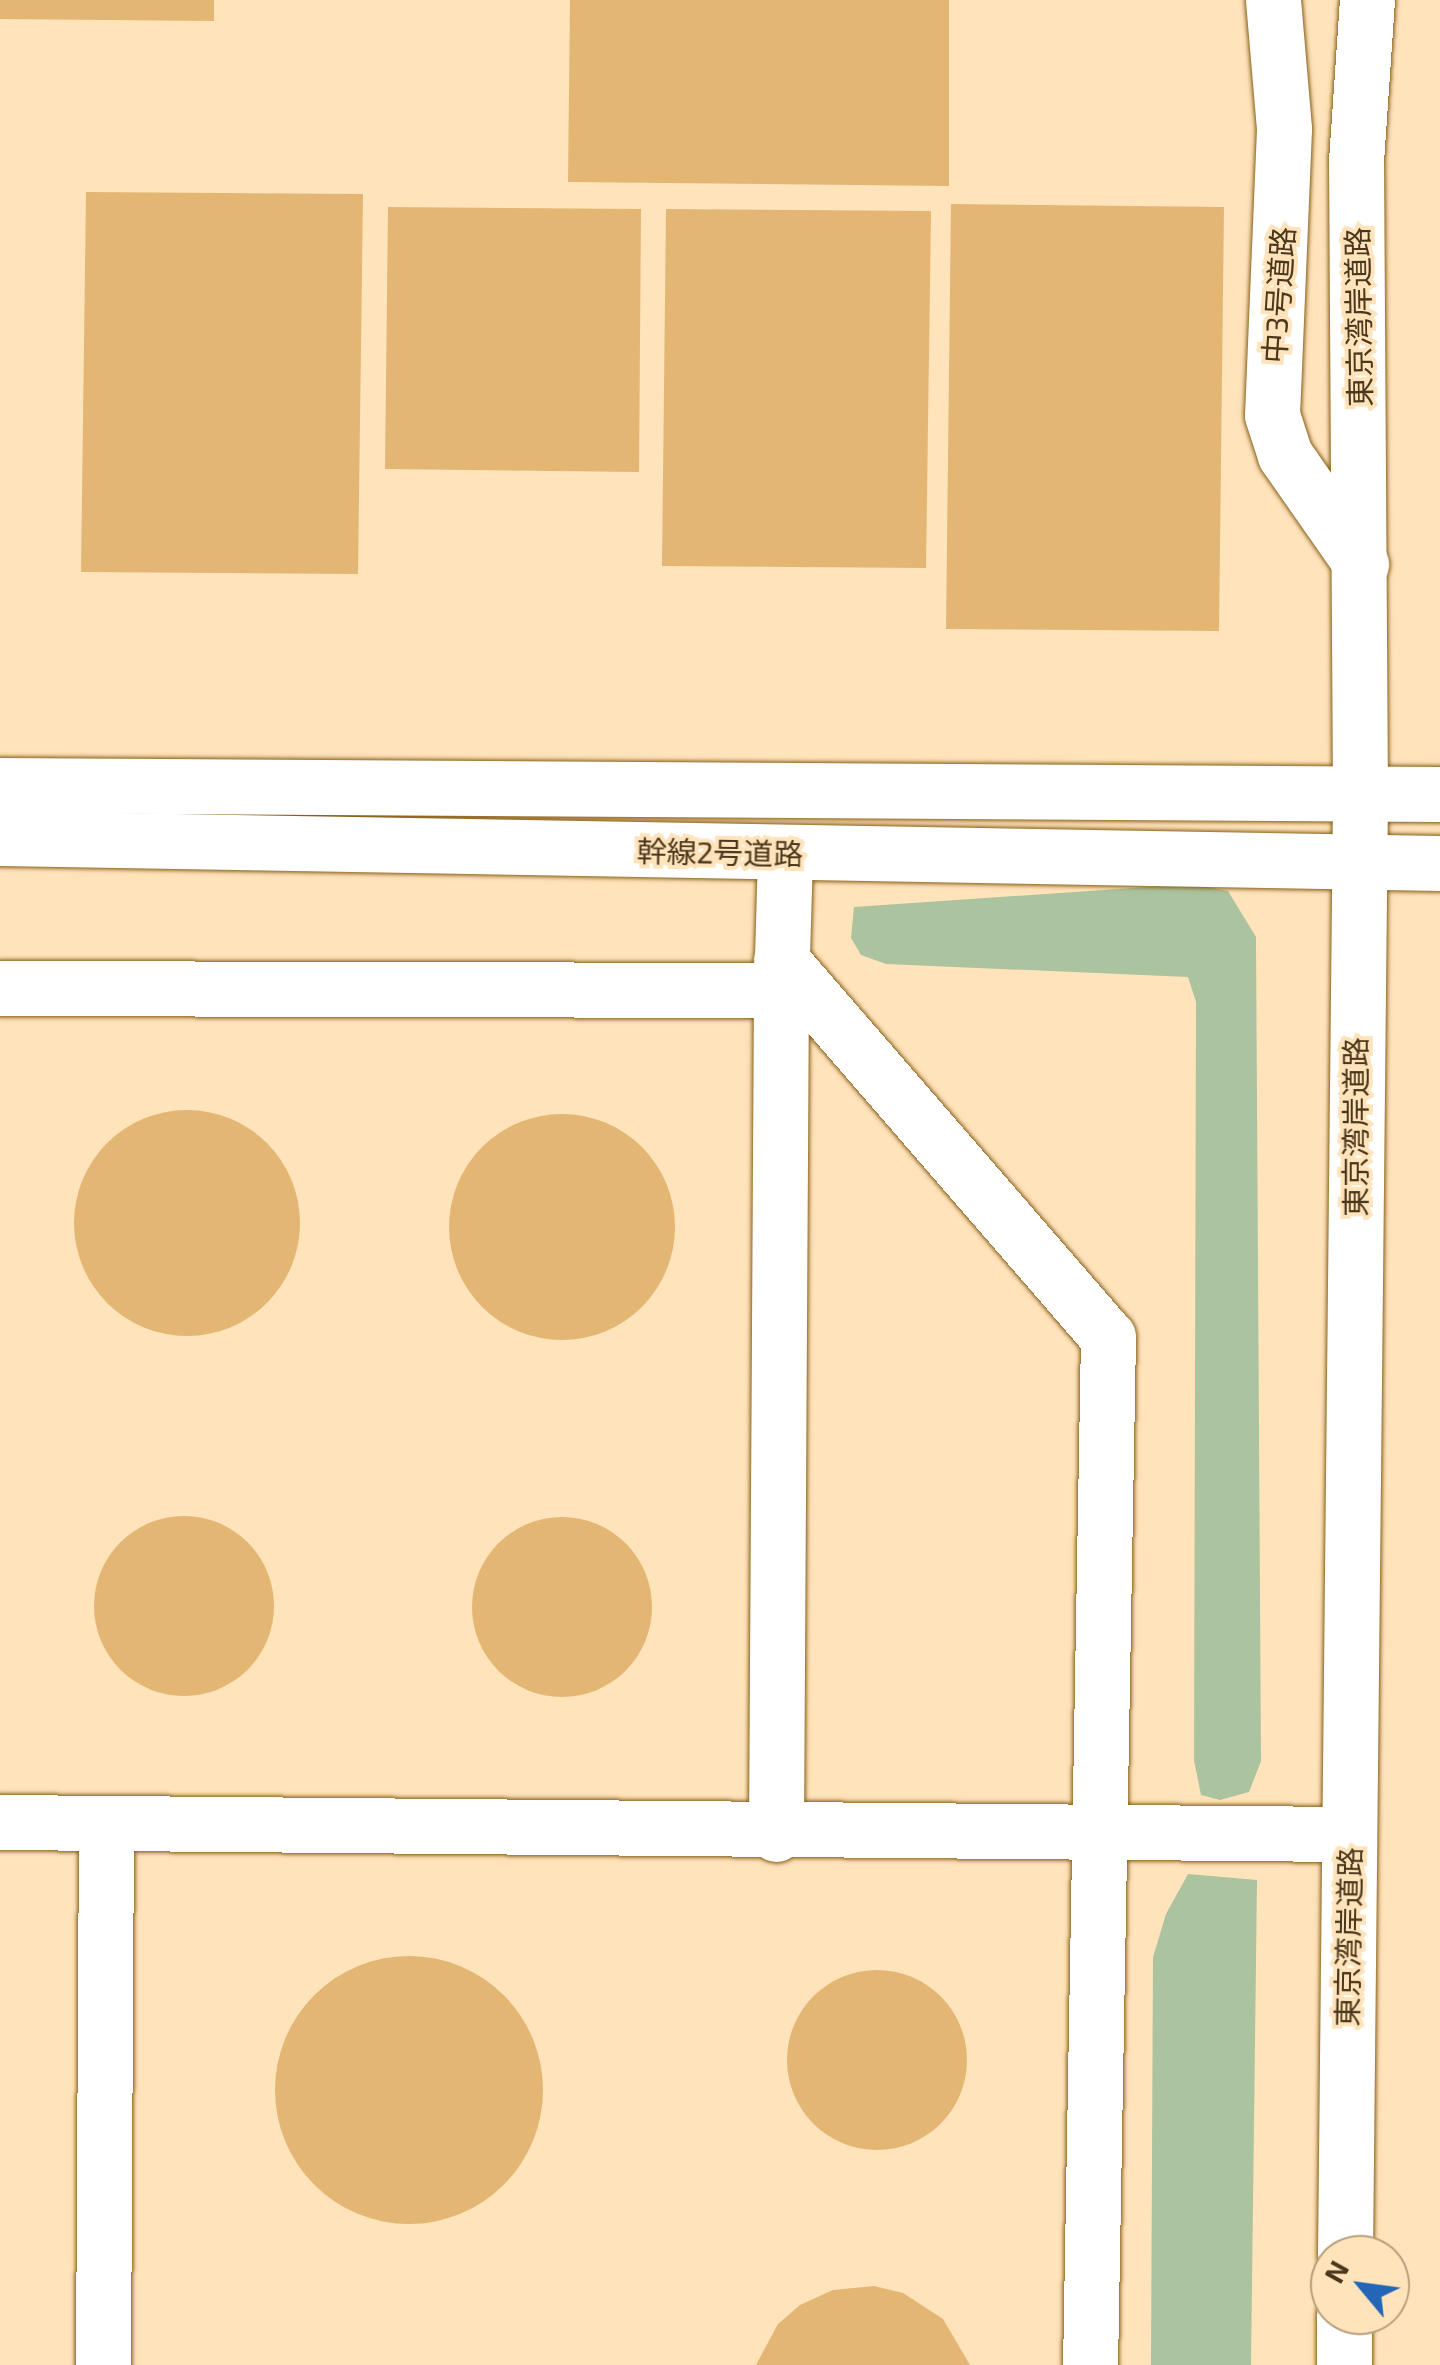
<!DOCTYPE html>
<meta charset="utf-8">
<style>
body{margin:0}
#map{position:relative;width:1440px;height:2365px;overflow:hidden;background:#ffe3bb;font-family:"Exo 2","Noto Sans JP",sans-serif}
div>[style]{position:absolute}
.green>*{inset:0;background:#abc39f}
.building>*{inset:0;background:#e4b673}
.round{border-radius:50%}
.roads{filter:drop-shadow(0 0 2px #895f17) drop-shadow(0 0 2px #895f17)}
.minor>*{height:55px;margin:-27.5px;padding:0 27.5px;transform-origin:27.5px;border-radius:27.5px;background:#fff}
.highway>*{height:55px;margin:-27.5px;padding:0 27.5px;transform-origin:27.5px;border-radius:27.5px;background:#fff}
span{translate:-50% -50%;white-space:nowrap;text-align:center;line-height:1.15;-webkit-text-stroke:8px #ffe3bb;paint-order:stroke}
.street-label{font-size:30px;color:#4b381c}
.north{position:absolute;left:1310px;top:2235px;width:100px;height:100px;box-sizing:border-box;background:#ffe3bb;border:2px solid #b79f7b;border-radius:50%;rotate:299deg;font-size:28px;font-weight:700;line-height:40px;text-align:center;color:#4b381c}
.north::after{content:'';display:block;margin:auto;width:35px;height:45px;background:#2366b7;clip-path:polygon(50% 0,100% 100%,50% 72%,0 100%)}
</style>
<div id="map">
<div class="green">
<i style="clip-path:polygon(1192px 884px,1228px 891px,1256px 937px,1261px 1761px,1249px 1792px,1220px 1800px,1201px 1795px,1194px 1760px,1196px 1002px,1188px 977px,886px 964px,861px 955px,851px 938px,854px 907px)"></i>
<i style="clip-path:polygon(1188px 1874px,1257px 1880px,1251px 2365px,1151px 2365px,1153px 1957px,1166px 1914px)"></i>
</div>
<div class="building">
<i style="clip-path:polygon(0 0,214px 0,214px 21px,0 19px)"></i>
<i style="clip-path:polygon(570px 0,949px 0,949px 186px,568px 182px)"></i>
<i style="clip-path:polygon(86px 192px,363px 194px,358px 574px,81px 572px)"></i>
<i style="clip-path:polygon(951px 204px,1224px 207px,1219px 631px,946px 629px)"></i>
<i style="clip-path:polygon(388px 207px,641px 209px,639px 472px,385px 469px)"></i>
<i style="clip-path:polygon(666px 209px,931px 211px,926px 568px,662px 566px)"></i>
<i class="round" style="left:74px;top:1110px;width:226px;height:226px"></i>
<i class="round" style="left:449px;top:1114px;width:226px;height:226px"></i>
<i class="round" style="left:94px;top:1516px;width:180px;height:180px"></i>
<i class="round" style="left:472px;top:1517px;width:180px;height:180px"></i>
<i class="round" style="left:275px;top:1956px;width:268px;height:268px"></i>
<i class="round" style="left:787px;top:1970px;width:180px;height:180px"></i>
<i style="clip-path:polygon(874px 2286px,903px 2293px,943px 2319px,970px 2365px,756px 2365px,778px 2324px,800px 2305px,833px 2290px)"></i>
</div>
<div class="roads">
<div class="minor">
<i style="left:1273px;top:0;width:129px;rotate:85.1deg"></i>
<i style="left:1284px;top:129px;width:286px;rotate:92.4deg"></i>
<i style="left:1272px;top:415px;width:42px;rotate:72deg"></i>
<i style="left:1285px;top:455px;width:133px;rotate:55.1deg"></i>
<i style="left:0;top:785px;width:1440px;rotate:0.36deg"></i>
<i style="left:0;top:838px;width:1440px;rotate:0.99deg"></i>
<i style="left:781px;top:960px;width:499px;rotate:49.1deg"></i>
<i style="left:1108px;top:1337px;width:1028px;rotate:91deg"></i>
<i style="left:0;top:988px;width:781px;rotate:0.15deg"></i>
<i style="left:781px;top:990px;width:844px;rotate:90.34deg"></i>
<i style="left:781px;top:990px;width:136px;rotate:-88.3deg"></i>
<i style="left:0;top:1822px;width:1349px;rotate:0.51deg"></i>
<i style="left:103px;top:2365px;width:541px;rotate:-89.68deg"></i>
</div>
<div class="highway">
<i style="left:1345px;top:2255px;width:1462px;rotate:-89.41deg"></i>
<i style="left:1360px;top:793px;width:632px;rotate:-90.36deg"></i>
<i style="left:1356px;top:161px;width:161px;rotate:-86.1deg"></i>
<i style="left:1344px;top:2365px;width:50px;rotate:-90deg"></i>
</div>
</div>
<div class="street-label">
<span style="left:1278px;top:295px;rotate:-86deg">中3号道路</span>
<span style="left:1358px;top:317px;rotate:-91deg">東京湾岸道路</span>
<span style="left:720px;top:852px;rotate:1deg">幹線2号道路</span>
<span style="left:1355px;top:1127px;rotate:-90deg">東京湾岸道路</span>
<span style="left:1348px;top:1937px;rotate:-89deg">東京湾岸道路</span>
</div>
<div class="north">N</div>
</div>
